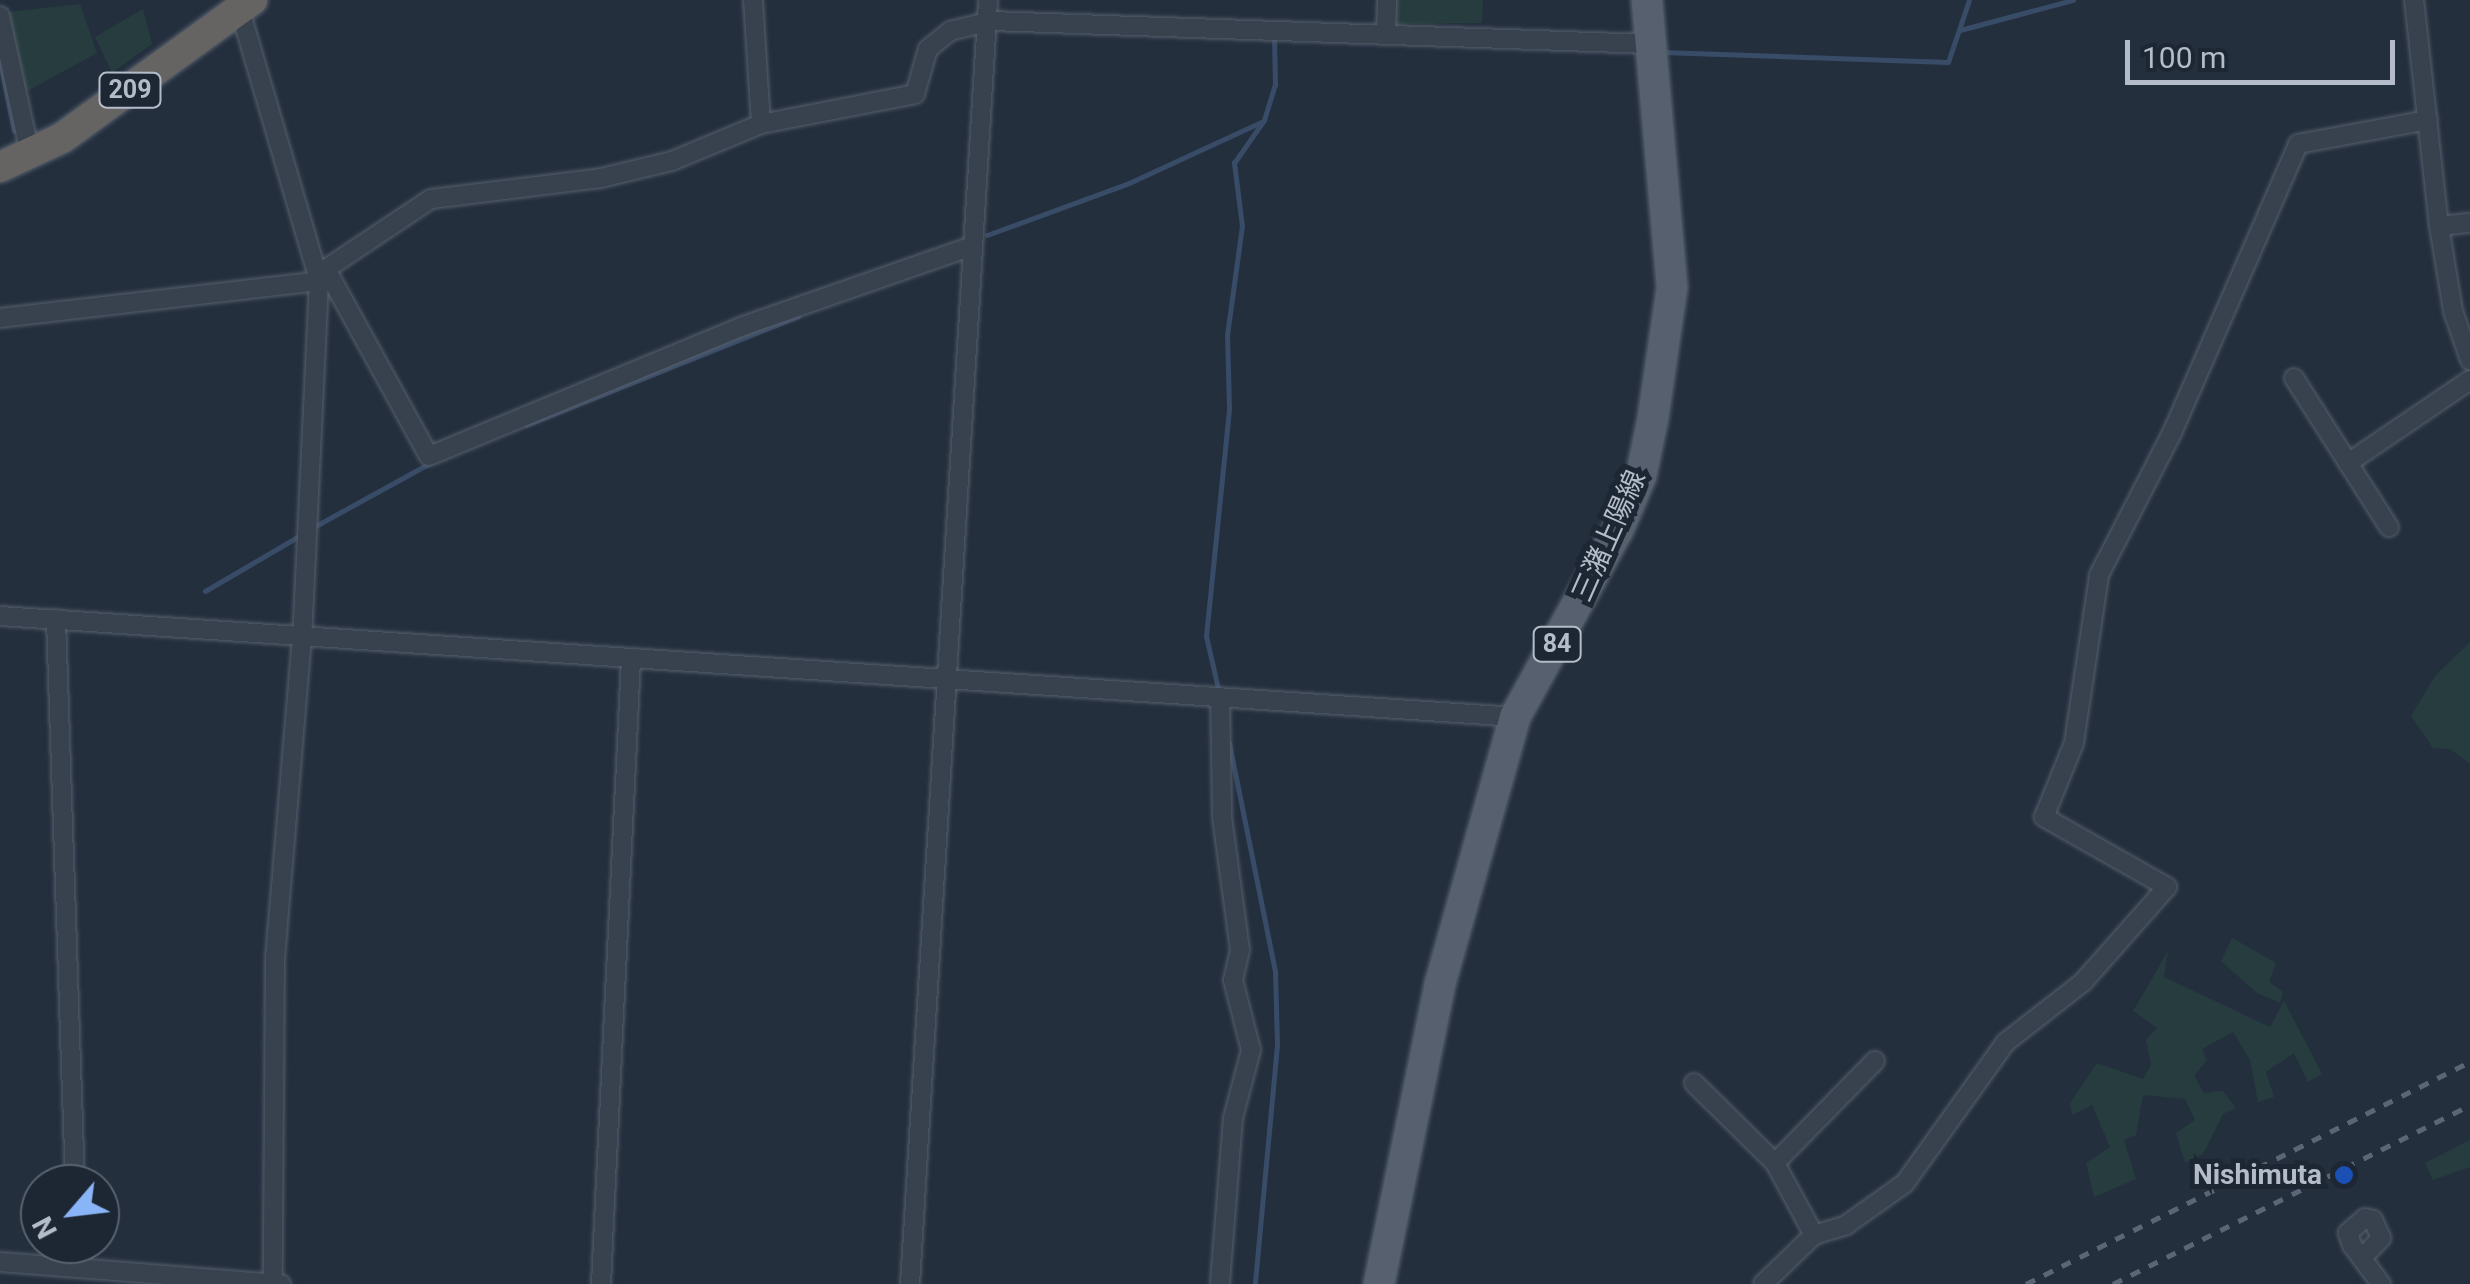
<!DOCTYPE html>
<meta charset="utf-8">
<style>
body{margin:0}
#map{position:relative;width:2470px;height:1284px;overflow:hidden;background:#242f3e;font-family:Roboto,"Noto Sans JP",sans-serif}
div>[style]{position:absolute}
.green>*{inset:0;background:#263c3f}
.stream>*{height:5px;margin:-2.5px;padding:0 2.5px;transform-origin:2.5px;border-radius:2.5px;background:#394c67}
.roads{filter:drop-shadow(0 0 2px #565f6c) drop-shadow(0 0 2px #565f6c)}
.minor>*{height:18px;margin:-9px;padding:0 9px;transform-origin:9px;border-radius:9px;background:#38414e}
.primary>*{height:30px;margin:-15px;padding:0 15px;transform-origin:15px;border-radius:15px;background:#56606e}
.trunk>*{height:30px;margin:-15px;padding:0 15px;transform-origin:15px;border-radius:15px;background:#656462}
.rail>*{height:5px;margin-top:-2.5px;transform-origin:0;background:repeating-linear-gradient(90deg,#5a6575 0 10px,transparent 0 20px)}
.dots>*{width:28px;height:28px;translate:-50% -50%;box-sizing:border-box;border:5px solid #1d2633;border-radius:50%}
span{translate:-50% -50%;white-space:nowrap;text-align:center;line-height:1.15;-webkit-text-stroke:10px #1d2633;paint-order:stroke}
.shield-label span{padding:2px 8px;background:#1d2633;border:2px solid;border-radius:8px;-webkit-text-stroke-width:0}
.shield-label{font-size:25px;color:#b4bcc9;font-weight:700}
.street-label{font-size:28px;color:#b4bcc9}
.poi-label{font-size:28px;color:#b4bcc9;font-weight:700}
.right{translate:-100% -50%;text-align:right}
.north{position:absolute;left:20px;top:1164px;width:100px;height:100px;box-sizing:border-box;background:#1d2633;border:2px solid #59626f;border-radius:50%;rotate:242deg;font-size:28px;font-weight:700;line-height:40px;text-align:center;color:#b4bcc9}
.north::after{content:'';display:block;margin:auto;width:35px;height:45px;background:#8ab4f8;clip-path:polygon(50% 0,100% 100%,50% 72%,0 100%)}
.scale{position:absolute;left:2125px;top:40px;width:270px;height:45px;box-sizing:border-box;border:5px solid #b4bcc9;border-top:0;padding-left:12px;font-size:30px;line-height:35px;white-space:nowrap;color:#b4bcc9;-webkit-text-stroke:8px #1d2633;paint-order:stroke}
</style>
<div id="map">
<div class="green">
<i style="clip-path:polygon(1393px 0,1483px 0,1482px 23px,1392px 24px)"></i>
<i style="clip-path:polygon(80px 4px,97px 53px,24px 93px,8px 12px)"></i>
<i style="clip-path:polygon(143px 9px,152px 44px,112px 73px,95px 37px)"></i>
<i style="clip-path:polygon(2470px 642px,2470px 764px,2450px 749px,2433px 748px,2411px 716px,2435px 676px)"></i>
<i style="clip-path:polygon(2232px 938px,2276px 963px,2269px 982px,2283px 992px,2280px 1003px,2257px 993px,2221px 961px)"></i>
<i style="clip-path:polygon(2168px 951px,2164px 977px,2270px 1027px,2284px 1001px,2322px 1074px,2308px 1082px,2294px 1053px,2266px 1072px,2274px 1097px,2258px 1102px,2250px 1060px,2233px 1032px,2202px 1049px,2207px 1060px,2194px 1076px,2204px 1093px,2223px 1091px,2236px 1108px,2223px 1114px,2203px 1154px,2185px 1163px,2176px 1133px,2195px 1120px,2185px 1099px,2143px 1095px,2136px 1135px,2124px 1140px,2136px 1179px,2094px 1197px,2086px 1163px,2110px 1147px,2092px 1105px,2072px 1115px,2070px 1103px,2097px 1063px,2143px 1079px,2151px 1065px,2146px 1040px,2157px 1028px,2133px 1011px)"></i>
<i style="clip-path:polygon(2470px 1140px,2470px 1167px,2433px 1180px,2425px 1163px)"></i>
</div>
<div class="stream">
<i style="left:1960px;top:30px;width:117px;rotate:-14.9deg"></i>
<i style="left:1662px;top:52px;width:286px;rotate:2deg"></i>
<i style="left:1948px;top:62px;width:65px;rotate:-71.3deg"></i>
<i style="left:0;top:61px;width:71px;rotate:78.7deg"></i>
<i style="left:987px;top:235px;width:151px;rotate:-20.1deg"></i>
<i style="left:1129px;top:183px;width:145px;rotate:-24.8deg"></i>
<i style="left:526px;top:425px;width:293px;rotate:-21.8deg"></i>
<i style="left:310px;top:529px;width:139px;rotate:-28.8deg"></i>
<i style="left:205px;top:591px;width:111px;rotate:-30.3deg"></i>
<i style="left:1219px;top:693px;width:58px;rotate:-102.8deg"></i>
<i style="left:1206px;top:636px;width:228px;rotate:-84.2deg"></i>
<i style="left:1229px;top:409px;width:74px;rotate:-91.5deg"></i>
<i style="left:1227px;top:335px;width:110px;rotate:-82.2deg"></i>
<i style="left:1242px;top:226px;width:64px;rotate:-97.2deg"></i>
<i style="left:1234px;top:163px;width:52px;rotate:-55.1deg"></i>
<i style="left:1264px;top:120px;width:37px;rotate:-73deg"></i>
<i style="left:1275px;top:85px;width:49px;rotate:-91.2deg"></i>
<i style="left:1229px;top:743px;width:234px;rotate:78.6deg"></i>
<i style="left:1275px;top:972px;width:73px;rotate:88.4deg"></i>
<i style="left:1277px;top:1045px;width:240px;rotate:95.3deg"></i>
</div>
<div class="roads">
<div class="minor">
<i style="left:753px;top:0;width:124px;rotate:86.3deg"></i>
<i style="left:2414px;top:0;width:227px;rotate:83.7deg"></i>
<i style="left:2439px;top:226px;width:86px;rotate:80.6deg"></i>
<i style="left:2453px;top:311px;width:52px;rotate:70.9deg"></i>
<i style="left:240px;top:10px;width:282px;rotate:73.7deg"></i>
<i style="left:319px;top:281px;width:356px;rotate:92.7deg"></i>
<i style="left:302px;top:637px;width:321px;rotate:94.8deg"></i>
<i style="left:275px;top:957px;width:327px;rotate:90.4deg"></i>
<i style="left:0;top:16px;width:141px;rotate:77.7deg"></i>
<i style="left:1386px;top:32px;width:32px;rotate:-88deg"></i>
<i style="left:2439px;top:226px;width:31px;rotate:-6deg"></i>
<i style="left:326px;top:269px;width:213px;rotate:61.2deg"></i>
<i style="left:429px;top:456px;width:340px;rotate:-22.5deg"></i>
<i style="left:743px;top:326px;width:240px;rotate:-19.2deg"></i>
<i style="left:319px;top:281px;width:14px;rotate:-60deg"></i>
<i style="left:326px;top:269px;width:126px;rotate:-33.7deg"></i>
<i style="left:431px;top:199px;width:171px;rotate:-7deg"></i>
<i style="left:601px;top:178px;width:73px;rotate:-13.5deg"></i>
<i style="left:672px;top:161px;width:96px;rotate:-22.6deg"></i>
<i style="left:761px;top:124px;width:157px;rotate:-11deg"></i>
<i style="left:915px;top:94px;width:47px;rotate:-73.9deg"></i>
<i style="left:928px;top:49px;width:28px;rotate:-39deg"></i>
<i style="left:950px;top:31px;width:42px;rotate:-13.7deg"></i>
<i style="left:991px;top:21px;width:658px;rotate:2deg"></i>
<i style="left:0;top:318px;width:321px;rotate:-6.6deg"></i>
<i style="left:2294px;top:378px;width:177px;rotate:57.5deg"></i>
<i style="left:2348px;top:463px;width:148px;rotate:-34.2deg"></i>
<i style="left:0;top:616px;width:1518px;rotate:3.81deg"></i>
<i style="left:56px;top:619px;width:565px;rotate:88.07deg"></i>
<i style="left:1220px;top:697px;width:120px;rotate:89deg"></i>
<i style="left:1222px;top:817px;width:134px;rotate:82.3deg"></i>
<i style="left:1240px;top:950px;width:31px;rotate:103deg"></i>
<i style="left:1233px;top:980px;width:72px;rotate:75.6deg"></i>
<i style="left:1251px;top:1050px;width:70px;rotate:104.8deg"></i>
<i style="left:1233px;top:1118px;width:167px;rotate:94.5deg"></i>
<i style="left:1694px;top:1083px;width:114px;rotate:44.6deg"></i>
<i style="left:1775px;top:1163px;width:82px;rotate:61.6deg"></i>
<i style="left:1775px;top:1163px;width:143px;rotate:-45.6deg"></i>
<i style="left:2362px;top:1258px;width:28px;rotate:-46deg"></i>
<i style="left:2381px;top:1238px;width:20px;rotate:-114deg"></i>
<i style="left:2373px;top:1220px;width:8px;rotate:-166deg"></i>
<i style="left:2365px;top:1218px;width:23px;rotate:139deg"></i>
<i style="left:2348px;top:1233px;width:13px;rotate:72deg"></i>
<i style="left:2352px;top:1245px;width:49px;rotate:53.4deg"></i>
<i style="left:0;top:1262px;width:282px;rotate:4.5deg"></i>
<i style="left:74px;top:1267px;width:23px;rotate:-90deg"></i>
<i style="left:601px;top:1284px;width:625px;rotate:-87.25deg"></i>
<i style="left:910px;top:1284px;width:1286px;rotate:-86.52deg"></i>
<i style="left:1763px;top:1284px;width:71px;rotate:-43.9deg"></i>
<i style="left:1814px;top:1235px;width:34px;rotate:-17deg"></i>
<i style="left:1846px;top:1225px;width:72px;rotate:-35.4deg"></i>
<i style="left:1905px;top:1183px;width:173px;rotate:-54.4deg"></i>
<i style="left:2006px;top:1042px;width:98px;rotate:-37.9deg"></i>
<i style="left:2083px;top:982px;width:127px;rotate:-48.5deg"></i>
<i style="left:2167px;top:887px;width:142px;rotate:-150.4deg"></i>
<i style="left:2044px;top:817px;width:80px;rotate:-67.9deg"></i>
<i style="left:2074px;top:743px;width:170px;rotate:-81.5deg"></i>
<i style="left:2099px;top:575px;width:160px;rotate:-62.8deg"></i>
<i style="left:2172px;top:433px;width:315px;rotate:-66.4deg"></i>
<i style="left:2298px;top:144px;width:132px;rotate:-10.5deg"></i>
</div>
<div class="primary">
<i style="left:1379px;top:1284px;width:306px;rotate:-78.5deg"></i>
<i style="left:1440px;top:984px;width:277px;rotate:-74.3deg"></i>
<i style="left:1515px;top:717px;width:213px;rotate:-61.2deg"></i>
<i style="left:1618px;top:530px;width:59px;rotate:-66.9deg"></i>
<i style="left:1641px;top:476px;width:59px;rotate:-78.3deg"></i>
<i style="left:1653px;top:418px;width:132px;rotate:-81.7deg"></i>
<i style="left:1672px;top:287px;width:288px;rotate:-95deg"></i>
</div>
<div class="trunk">
<i style="left:0;top:167px;width:68px;rotate:-25.1deg"></i>
<i style="left:62px;top:138px;width:235px;rotate:-36deg"></i>
</div>
</div>
<div class="rail">
<i style="left:2026px;top:1284px;width:496px;rotate:-26.6deg"></i>
<i style="left:2113px;top:1284px;width:399px;rotate:-26.6deg"></i>
</div>
<div class="dots">
<i style="left:2344px;top:1175px;background:#1a4fb4"></i>
</div>
<div class="shield-label">
<span style="left:130px;top:90px">209</span>
<span style="left:1557px;top:644px">84</span>
</div>
<div class="street-label">
<span style="left:1609px;top:536px;rotate:-66deg">三潴上陽線</span>
</div>
<div class="poi-label">
<span class="right" style="left:2322px;top:1175px">Nishimuta</span>
</div>
<div class="north">N</div>
<div class="scale">100 m</div>
</div>
